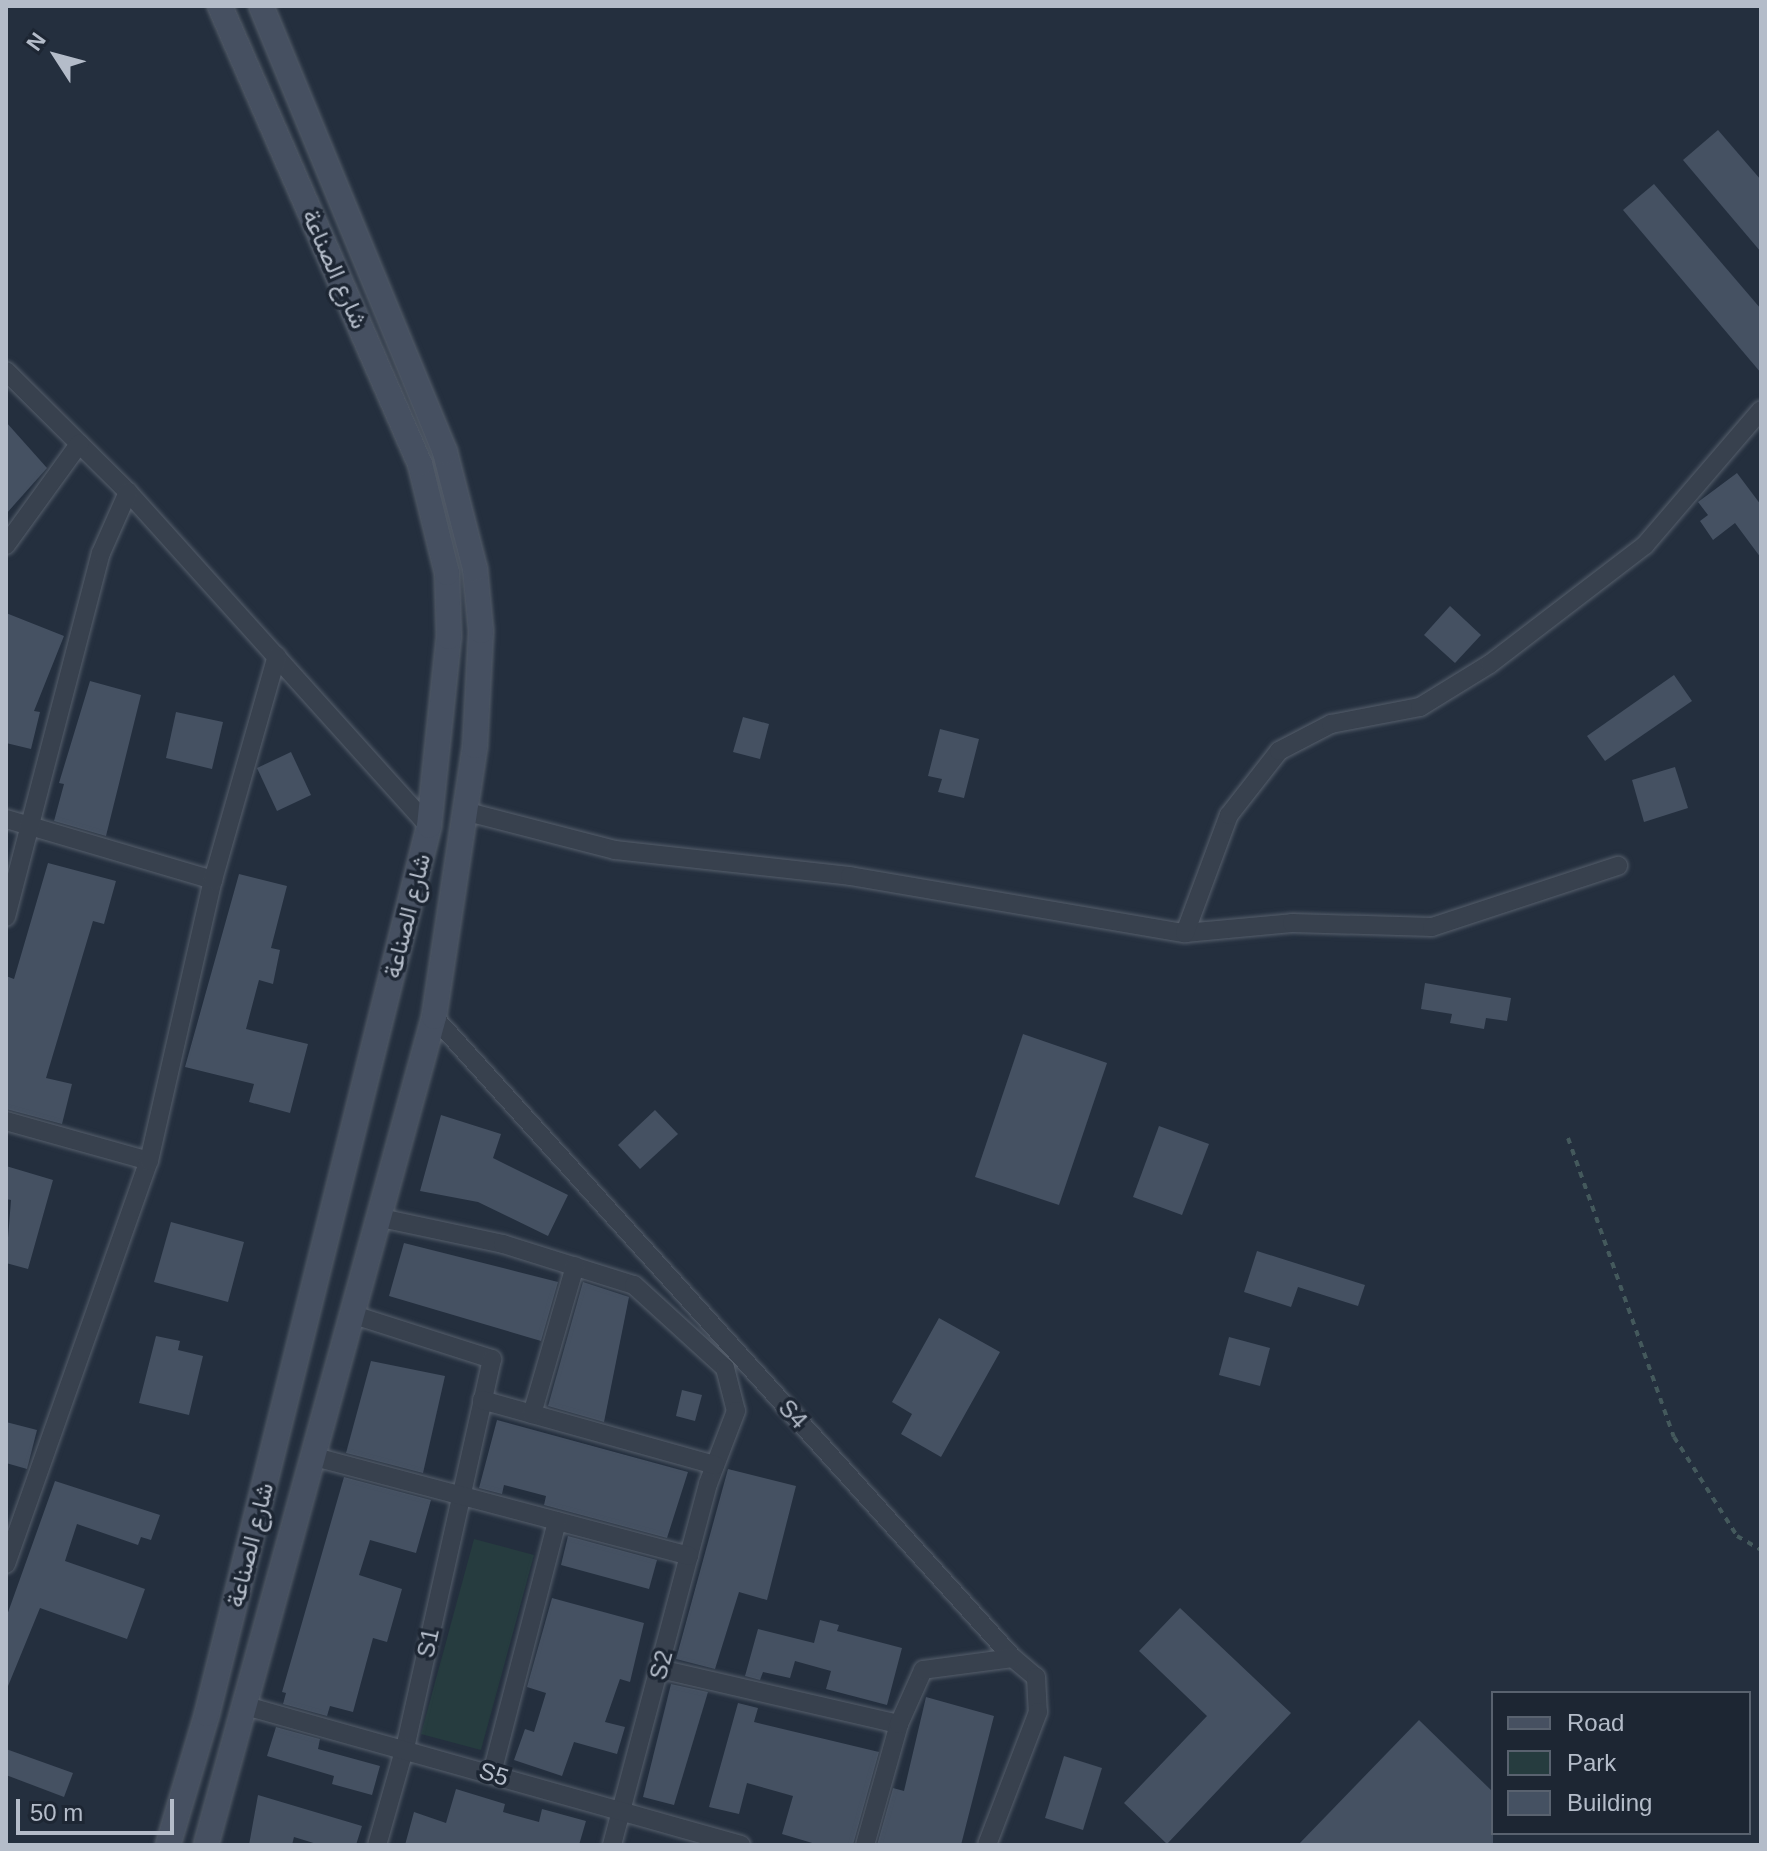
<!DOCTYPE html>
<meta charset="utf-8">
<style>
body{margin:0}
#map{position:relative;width:1767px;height:1851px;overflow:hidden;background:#242f3e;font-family:Arial,Vazirmatn,sans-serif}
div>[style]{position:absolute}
.green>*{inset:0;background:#263c3f}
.building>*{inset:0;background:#455162}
.path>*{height:4px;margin-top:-2px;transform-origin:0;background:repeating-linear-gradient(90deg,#44595c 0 6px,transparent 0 12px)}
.roads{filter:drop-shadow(0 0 2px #565f6c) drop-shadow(0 0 2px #565f6c)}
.minor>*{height:18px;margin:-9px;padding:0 9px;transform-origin:9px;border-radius:9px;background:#38414e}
.secondary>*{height:24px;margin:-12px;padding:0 12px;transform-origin:12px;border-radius:12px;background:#465061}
span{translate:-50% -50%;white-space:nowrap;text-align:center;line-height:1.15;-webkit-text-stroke:7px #1d2633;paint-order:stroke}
.street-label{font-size:24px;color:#b4bcc9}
.frame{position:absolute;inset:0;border:8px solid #b4bcc9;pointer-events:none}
.legend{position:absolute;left:1491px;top:1691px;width:260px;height:144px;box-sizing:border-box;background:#1d2633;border:2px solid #59626f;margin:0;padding:10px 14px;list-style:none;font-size:24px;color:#b4bcc9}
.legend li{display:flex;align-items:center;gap:16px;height:40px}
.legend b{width:40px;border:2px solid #59626f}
.north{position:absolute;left:16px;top:16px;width:80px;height:80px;-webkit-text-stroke:6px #1d2633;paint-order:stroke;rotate:306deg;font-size:22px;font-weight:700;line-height:32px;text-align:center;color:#b4bcc9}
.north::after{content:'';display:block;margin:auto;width:28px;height:36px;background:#b4bcc9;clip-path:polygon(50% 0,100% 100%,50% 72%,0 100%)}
.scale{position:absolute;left:16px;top:1799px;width:158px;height:36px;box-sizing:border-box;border:4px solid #b4bcc9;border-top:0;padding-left:10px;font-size:24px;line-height:28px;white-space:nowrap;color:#b4bcc9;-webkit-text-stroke:6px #1d2633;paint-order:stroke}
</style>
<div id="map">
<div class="green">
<i style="clip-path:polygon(474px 1539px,534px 1555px,481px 1750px,421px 1734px)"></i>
</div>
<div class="building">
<i style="clip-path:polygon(1718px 130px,1761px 180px,1761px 252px,1683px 160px)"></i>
<i style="clip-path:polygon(1654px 184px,1761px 309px,1761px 373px,1623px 210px)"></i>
<i style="clip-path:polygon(6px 422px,47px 468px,6px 514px)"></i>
<i style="clip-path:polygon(1737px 473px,1761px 505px,1761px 558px,1735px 523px,1713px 540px,1700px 521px,1708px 515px,1698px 502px)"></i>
<i style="clip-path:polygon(1450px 606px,1481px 635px,1455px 663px,1424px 635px)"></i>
<i style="clip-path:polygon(6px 613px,64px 636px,34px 711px,40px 712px,31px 749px,6px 743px)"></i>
<i style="clip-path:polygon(1674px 675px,1692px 701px,1605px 761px,1587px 736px)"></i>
<i style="clip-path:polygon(90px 681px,141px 695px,106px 836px,54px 821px,64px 784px,59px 783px)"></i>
<i style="clip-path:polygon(176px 712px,223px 722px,212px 769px,166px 758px)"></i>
<i style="clip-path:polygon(743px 717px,769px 724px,760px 759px,733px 752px)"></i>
<i style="clip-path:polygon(940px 729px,979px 739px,964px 798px,938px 792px,942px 779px,928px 776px)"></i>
<i style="clip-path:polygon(291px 752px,311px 795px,277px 811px,257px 768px)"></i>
<i style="clip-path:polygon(1675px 767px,1688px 808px,1644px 822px,1632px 780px)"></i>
<i style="clip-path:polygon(48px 863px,116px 881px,104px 924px,93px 921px,46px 1078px,72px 1084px,62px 1124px,6px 1109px,6px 976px,14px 979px)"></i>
<i style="clip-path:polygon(239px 874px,287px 886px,271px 948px,280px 950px,273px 984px,259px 980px,246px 1029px,308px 1044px,290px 1113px,249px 1102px,254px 1084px,185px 1067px)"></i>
<i style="clip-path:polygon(1425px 983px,1511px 998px,1507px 1021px,1486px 1018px,1484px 1029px,1450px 1023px,1452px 1014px,1421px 1009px)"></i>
<i style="clip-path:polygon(1023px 1034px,1107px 1063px,1059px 1205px,975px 1177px)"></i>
<i style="clip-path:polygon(655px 1110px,678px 1134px,640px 1169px,618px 1145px)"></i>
<i style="clip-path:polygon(441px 1115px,501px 1134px,493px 1158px,568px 1195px,548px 1236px,478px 1202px,420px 1191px)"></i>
<i style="clip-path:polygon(1159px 1126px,1209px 1144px,1182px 1215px,1133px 1197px)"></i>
<i style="clip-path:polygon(6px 1166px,53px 1180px,28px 1269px,6px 1263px,11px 1200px,6px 1199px)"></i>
<i style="clip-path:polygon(171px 1222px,244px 1242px,228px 1302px,154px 1282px)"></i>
<i style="clip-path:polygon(404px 1243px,558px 1282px,541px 1341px,389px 1296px)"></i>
<i style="clip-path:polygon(1257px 1251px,1365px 1285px,1358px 1306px,1298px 1287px,1291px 1307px,1244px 1292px)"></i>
<i style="clip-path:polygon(583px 1282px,629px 1297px,604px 1422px,548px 1406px)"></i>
<i style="clip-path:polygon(939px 1318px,1000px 1352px,941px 1457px,901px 1434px,912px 1414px,892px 1402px)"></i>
<i style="clip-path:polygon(156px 1336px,180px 1341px,178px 1350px,203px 1356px,189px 1415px,139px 1403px)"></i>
<i style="clip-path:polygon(1229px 1337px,1270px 1348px,1260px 1386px,1219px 1375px)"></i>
<i style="clip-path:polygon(371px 1361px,445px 1376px,423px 1473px,346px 1453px)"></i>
<i style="clip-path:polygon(682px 1390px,702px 1395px,695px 1421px,676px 1416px)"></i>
<i style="clip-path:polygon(497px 1420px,688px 1472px,667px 1538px,544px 1505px,546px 1496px,504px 1485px,502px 1494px,479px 1488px)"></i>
<i style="clip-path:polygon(6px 1422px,37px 1430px,27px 1469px,6px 1463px)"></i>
<i style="clip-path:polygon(728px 1469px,796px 1486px,767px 1600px,739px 1592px,715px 1669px,676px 1659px)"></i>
<i style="clip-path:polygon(344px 1477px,431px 1500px,416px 1553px,370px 1540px,359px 1575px,402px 1589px,387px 1642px,373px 1638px,353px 1712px,330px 1706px,327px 1716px,283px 1704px,286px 1693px,282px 1692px)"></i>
<i style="clip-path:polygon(55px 1481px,160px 1515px,151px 1540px,141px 1537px,138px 1545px,77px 1524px,65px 1561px,145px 1589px,127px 1639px,40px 1608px,6px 1691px,6px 1618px)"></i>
<i style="clip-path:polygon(568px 1536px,657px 1560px,649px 1589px,561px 1565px)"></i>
<i style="clip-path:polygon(552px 1598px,644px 1623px,630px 1682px,620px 1679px,605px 1722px,625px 1727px,617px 1754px,574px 1742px,562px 1776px,514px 1760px,525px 1729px,534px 1732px,546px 1693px,527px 1687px)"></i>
<i style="clip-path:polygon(1180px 1608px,1291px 1713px,1167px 1844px,1124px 1803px,1207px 1716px,1139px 1651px)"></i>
<i style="clip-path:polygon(820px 1620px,839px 1625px,837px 1631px,902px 1648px,887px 1705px,826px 1689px,831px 1671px,795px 1661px,790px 1678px,763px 1672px,760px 1680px,745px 1676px,758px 1629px,814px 1643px)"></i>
<i style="clip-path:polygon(671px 1684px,708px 1692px,674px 1805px,643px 1797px)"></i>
<i style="clip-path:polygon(926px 1697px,994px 1716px,961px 1845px,877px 1845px,893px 1788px,904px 1791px)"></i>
<i style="clip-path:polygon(738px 1703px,758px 1708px,754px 1722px,879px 1752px,853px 1845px,819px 1845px,782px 1834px,793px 1796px,747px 1783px,739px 1814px,709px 1807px)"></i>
<i style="clip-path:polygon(1419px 1720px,1493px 1792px,1493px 1845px,1298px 1845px)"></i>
<i style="clip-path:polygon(276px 1727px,320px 1739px,318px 1749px,380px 1766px,372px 1795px,332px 1784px,334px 1776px,267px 1756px)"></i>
<i style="clip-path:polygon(6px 1749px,73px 1773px,64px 1797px,6px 1775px)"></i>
<i style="clip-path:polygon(1064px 1756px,1102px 1768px,1083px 1830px,1045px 1818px)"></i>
<i style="clip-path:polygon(456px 1789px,505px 1804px,503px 1812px,539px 1822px,542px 1809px,586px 1821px,579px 1845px,405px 1845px,414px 1812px,446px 1823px)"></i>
<i style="clip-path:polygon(258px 1795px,362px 1826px,356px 1845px,320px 1845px,294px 1837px,292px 1845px,249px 1845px)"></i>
</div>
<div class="path">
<i style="left:1568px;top:1138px;width:317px;rotate:70.5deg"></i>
<i style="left:1674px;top:1437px;width:117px;rotate:57.5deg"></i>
<i style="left:1737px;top:1536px;width:28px;rotate:30deg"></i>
</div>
<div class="roads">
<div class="minor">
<i style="left:6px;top:371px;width:172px;rotate:44.8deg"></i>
<i style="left:128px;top:492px;width:450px;rotate:48deg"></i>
<i style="left:6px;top:545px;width:125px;rotate:-54.1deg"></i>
<i style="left:464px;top:811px;width:156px;rotate:14.5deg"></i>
<i style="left:615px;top:850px;width:236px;rotate:6.3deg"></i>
<i style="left:850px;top:876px;width:340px;rotate:9.7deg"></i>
<i style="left:1185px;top:933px;width:107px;rotate:-5.3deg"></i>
<i style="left:1292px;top:923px;width:140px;rotate:1.6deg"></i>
<i style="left:1432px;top:927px;width:196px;rotate:-18.2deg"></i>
<i style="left:6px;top:819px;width:216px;rotate:16.4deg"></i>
<i style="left:6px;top:917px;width:376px;rotate:-75.4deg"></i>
<i style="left:101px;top:553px;width:67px;rotate:-66.1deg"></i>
<i style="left:1185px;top:933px;width:126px;rotate:-69.6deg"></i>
<i style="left:1229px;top:815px;width:81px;rotate:-52deg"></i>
<i style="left:1279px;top:751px;width:59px;rotate:-27.4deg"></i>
<i style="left:1331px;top:724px;width:91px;rotate:-10.8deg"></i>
<i style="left:1420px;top:707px;width:82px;rotate:-31.6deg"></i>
<i style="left:1490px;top:664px;width:195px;rotate:-37.5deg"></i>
<i style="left:1645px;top:545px;width:178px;rotate:-49.3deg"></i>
<i style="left:434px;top:1017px;width:864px;rotate:47.91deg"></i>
<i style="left:1013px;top:1658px;width:30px;rotate:40deg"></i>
<i style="left:1036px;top:1677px;width:35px;rotate:87deg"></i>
<i style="left:1038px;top:1712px;width:142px;rotate:111deg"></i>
<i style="left:6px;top:1121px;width:148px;rotate:15.6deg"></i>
<i style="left:381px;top:1218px;width:125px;rotate:12deg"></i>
<i style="left:503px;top:1244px;width:137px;rotate:17.4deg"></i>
<i style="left:634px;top:1285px;width:123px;rotate:42.4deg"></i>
<i style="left:725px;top:1368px;width:44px;rotate:75.7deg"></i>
<i style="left:736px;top:1411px;width:78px;rotate:111deg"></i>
<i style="left:708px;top:1484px;width:374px;rotate:104.9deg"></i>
<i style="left:354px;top:1315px;width:145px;rotate:17.7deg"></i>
<i style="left:492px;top:1359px;width:398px;rotate:102.6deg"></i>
<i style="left:405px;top:1747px;width:102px;rotate:105.9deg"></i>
<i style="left:482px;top:1400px;width:242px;rotate:15.6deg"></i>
<i style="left:532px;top:1414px;width:154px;rotate:-73.8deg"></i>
<i style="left:315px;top:1457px;width:387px;rotate:14.8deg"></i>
<i style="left:6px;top:1564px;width:428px;rotate:-70.5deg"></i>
<i style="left:149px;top:1161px;width:288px;rotate:-77.2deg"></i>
<i style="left:213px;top:880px;width:233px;rotate:-74.1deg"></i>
<i style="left:660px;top:1669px;width:245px;rotate:13deg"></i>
<i style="left:246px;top:1706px;width:514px;rotate:15.69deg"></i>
<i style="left:492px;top:1773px;width:260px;rotate:-75.5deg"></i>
<i style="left:865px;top:1845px;width:126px;rotate:-74.3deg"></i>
<i style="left:899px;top:1724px;width:59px;rotate:-66deg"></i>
<i style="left:923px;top:1670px;width:91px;rotate:-7.6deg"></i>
</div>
<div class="secondary">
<i style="left:168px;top:1845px;width:137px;rotate:-73.4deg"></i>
<i style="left:207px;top:1714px;width:915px;rotate:-75.96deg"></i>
<i style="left:429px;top:826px;width:190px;rotate:-84deg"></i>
<i style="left:449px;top:637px;width:64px;rotate:-91.8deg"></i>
<i style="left:447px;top:573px;width:112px;rotate:-103.9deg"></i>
<i style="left:420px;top:464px;width:500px;rotate:-113.6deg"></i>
<i style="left:206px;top:1845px;width:859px;rotate:-74.6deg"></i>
<i style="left:434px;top:1017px;width:274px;rotate:-81.4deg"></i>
<i style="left:475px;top:746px;width:115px;rotate:-87deg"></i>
<i style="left:481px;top:631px;width:62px;rotate:-95.5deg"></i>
<i style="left:475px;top:569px;width:121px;rotate:-104.4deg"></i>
<i style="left:445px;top:452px;width:482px;rotate:-112.4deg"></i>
</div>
</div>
<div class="street-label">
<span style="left:335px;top:269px;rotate:66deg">شارع الصناعة</span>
<span style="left:407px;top:916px;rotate:-76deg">شارع الصناعة</span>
<span style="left:793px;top:1414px;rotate:48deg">S4</span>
<span style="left:250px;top:1545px;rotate:-76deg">شارع الصناعة</span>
<span style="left:428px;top:1643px;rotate:-78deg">S1</span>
<span style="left:661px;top:1665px;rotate:-75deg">S2</span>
<span style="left:494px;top:1774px;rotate:17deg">S5</span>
</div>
<div class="frame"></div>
<ul class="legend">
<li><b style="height:10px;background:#465061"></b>Road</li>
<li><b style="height:22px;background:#263c3f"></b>Park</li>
<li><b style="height:22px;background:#455162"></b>Building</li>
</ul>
<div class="north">N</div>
<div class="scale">50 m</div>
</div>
